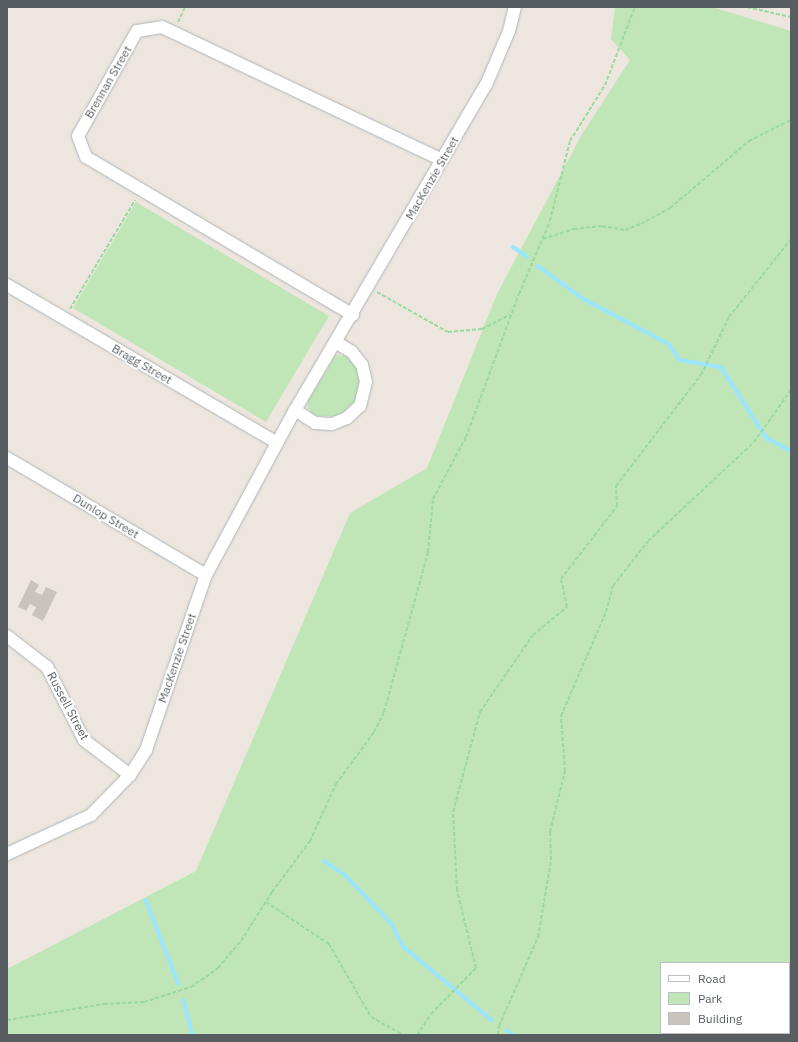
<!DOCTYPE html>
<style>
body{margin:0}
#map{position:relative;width:798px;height:1042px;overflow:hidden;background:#ece6de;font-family:"IBM Plex Sans",sans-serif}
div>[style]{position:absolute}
.green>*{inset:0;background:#c0e6b7}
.stream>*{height:3.5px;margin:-1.75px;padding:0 1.75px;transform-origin:1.75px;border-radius:1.75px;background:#9be5ff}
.building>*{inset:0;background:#c9c3bd}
.path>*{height:2px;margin-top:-1px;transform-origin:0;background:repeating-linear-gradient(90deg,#9ad99f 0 4px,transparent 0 6px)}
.roads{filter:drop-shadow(0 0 1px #afb4b8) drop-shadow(0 0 1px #afb4b8)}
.minor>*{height:12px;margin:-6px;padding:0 6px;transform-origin:6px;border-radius:6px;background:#fff}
span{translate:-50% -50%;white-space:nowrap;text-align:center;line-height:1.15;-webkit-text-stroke:4px #fff;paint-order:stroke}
.street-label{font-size:12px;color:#575d61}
.frame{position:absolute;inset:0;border:8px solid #575d61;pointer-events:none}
.legend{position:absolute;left:660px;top:962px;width:130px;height:72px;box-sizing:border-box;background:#fff;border:1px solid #bcbec0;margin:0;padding:5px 7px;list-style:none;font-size:12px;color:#575d61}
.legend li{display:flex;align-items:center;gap:8px;height:20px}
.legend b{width:20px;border:1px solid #bcbec0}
</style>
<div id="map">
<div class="green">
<i style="clip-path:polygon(evenodd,615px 7px,712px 7px,791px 31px,791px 1035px,7px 1035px,7px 969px,196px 871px,350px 513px,427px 468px,497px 294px,582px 134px,630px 60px,611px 39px,615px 7px,661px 963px,789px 963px,789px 1033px,661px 1033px,661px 963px)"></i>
<i style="clip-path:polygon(136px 202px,329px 316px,266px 422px,73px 308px)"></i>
<i style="clip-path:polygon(336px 355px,347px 356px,355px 363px,362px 382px,354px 405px,338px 416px,316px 416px,308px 409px,308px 400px)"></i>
</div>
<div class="stream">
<i style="left:513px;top:247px;width:17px;rotate:33deg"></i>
<i style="left:538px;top:266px;width:54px;rotate:36deg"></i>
<i style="left:582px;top:298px;width:98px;rotate:27.9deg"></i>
<i style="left:669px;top:344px;width:19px;rotate:55deg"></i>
<i style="left:680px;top:360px;width:42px;rotate:9.7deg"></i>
<i style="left:721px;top:367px;width:85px;rotate:57.1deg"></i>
<i style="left:767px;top:438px;width:27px;rotate:28deg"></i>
<i style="left:324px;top:861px;width:25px;rotate:34deg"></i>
<i style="left:345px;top:875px;width:66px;rotate:46.2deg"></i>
<i style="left:391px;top:923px;width:27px;rotate:62deg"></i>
<i style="left:404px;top:947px;width:114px;rotate:39.7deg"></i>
<i style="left:146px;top:900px;width:90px;rotate:68.6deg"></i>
<i style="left:184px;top:1000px;width:36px;rotate:76deg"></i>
<i style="left:507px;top:1030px;width:8px;rotate:40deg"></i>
</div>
<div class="building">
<i style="clip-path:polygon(31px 580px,39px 585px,35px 592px,42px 595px,46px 587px,57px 592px,43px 621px,32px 615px,36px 607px,30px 604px,26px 611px,18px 607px)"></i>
</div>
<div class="path">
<i style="left:747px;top:7px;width:45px;rotate:12.8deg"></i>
<i style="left:178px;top:22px;width:17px;rotate:-65deg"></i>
<i style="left:543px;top:239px;width:33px;rotate:-18deg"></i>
<i style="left:574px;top:229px;width:28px;rotate:-6deg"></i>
<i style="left:602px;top:226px;width:23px;rotate:10deg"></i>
<i style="left:625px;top:230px;width:17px;rotate:-21deg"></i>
<i style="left:641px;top:224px;width:33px;rotate:-29deg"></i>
<i style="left:670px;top:208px;width:104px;rotate:-40.3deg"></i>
<i style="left:749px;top:141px;width:47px;rotate:-26.6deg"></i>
<i style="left:377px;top:292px;width:81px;rotate:29.4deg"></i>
<i style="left:448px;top:332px;width:34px;rotate:-5deg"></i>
<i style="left:482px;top:329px;width:31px;rotate:-27deg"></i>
<i style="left:70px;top:309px;width:127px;rotate:-59.2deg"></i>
<i style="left:266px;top:902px;width:76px;rotate:33.7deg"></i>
<i style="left:329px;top:944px;width:84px;rotate:60.1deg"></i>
<i style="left:371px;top:1017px;width:38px;rotate:29deg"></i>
<i style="left:7px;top:1020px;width:98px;rotate:-9.4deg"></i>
<i style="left:104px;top:1004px;width:40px;rotate:-2.9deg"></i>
<i style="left:144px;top:1002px;width:49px;rotate:-17.7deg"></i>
<i style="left:191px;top:987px;width:33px;rotate:-35deg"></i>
<i style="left:218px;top:968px;width:35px;rotate:-50deg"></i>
<i style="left:241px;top:941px;width:58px;rotate:-57.7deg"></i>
<i style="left:272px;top:892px;width:64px;rotate:-53.3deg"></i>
<i style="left:310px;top:841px;width:63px;rotate:-65.5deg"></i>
<i style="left:336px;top:784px;width:64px;rotate:-53.8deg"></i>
<i style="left:374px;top:732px;width:22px;rotate:-63deg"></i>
<i style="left:384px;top:712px;width:166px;rotate:-74.6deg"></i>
<i style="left:428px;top:552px;width:53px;rotate:-84.6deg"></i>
<i style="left:433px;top:499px;width:70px;rotate:-62deg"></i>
<i style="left:466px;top:437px;width:153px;rotate:-69.7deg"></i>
<i style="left:519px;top:294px;width:79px;rotate:-67deg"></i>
<i style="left:550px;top:221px;width:82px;rotate:-76deg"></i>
<i style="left:570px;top:141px;width:66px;rotate:-58deg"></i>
<i style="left:605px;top:85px;width:84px;rotate:-69deg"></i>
<i style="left:417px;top:1035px;width:25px;rotate:-56deg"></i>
<i style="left:431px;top:1014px;width:64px;rotate:-45.6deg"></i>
<i style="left:476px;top:968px;width:80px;rotate:-103.7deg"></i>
<i style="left:457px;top:890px;width:78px;rotate:-92.9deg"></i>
<i style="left:453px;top:812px;width:104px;rotate:-74.9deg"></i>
<i style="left:480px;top:712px;width:93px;rotate:-55.5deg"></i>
<i style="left:533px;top:635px;width:44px;rotate:-39.5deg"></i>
<i style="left:567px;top:607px;width:29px;rotate:-102deg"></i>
<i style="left:561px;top:579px;width:92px;rotate:-52.5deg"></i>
<i style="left:617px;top:506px;width:20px;rotate:-93deg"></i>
<i style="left:616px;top:486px;width:140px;rotate:-52.6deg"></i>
<i style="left:701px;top:375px;width:64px;rotate:-64.2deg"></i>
<i style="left:729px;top:317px;width:100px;rotate:-51.5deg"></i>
<i style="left:498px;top:1035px;width:9px;rotate:-84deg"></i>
<i style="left:499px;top:1026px;width:97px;rotate:-66.3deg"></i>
<i style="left:538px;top:937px;width:78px;rotate:-80.4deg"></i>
<i style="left:551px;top:860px;width:28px;rotate:-92deg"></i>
<i style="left:550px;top:832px;width:63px;rotate:-76.2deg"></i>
<i style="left:565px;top:771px;width:55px;rotate:-94.2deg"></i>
<i style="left:561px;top:716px;width:113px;rotate:-66.6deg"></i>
<i style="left:606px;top:612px;width:27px;rotate:-75deg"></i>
<i style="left:613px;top:586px;width:57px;rotate:-52.1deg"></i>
<i style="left:648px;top:541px;width:145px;rotate:-43deg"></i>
<i style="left:754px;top:442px;width:64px;rotate:-54.6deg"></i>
</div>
<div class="roads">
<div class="minor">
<i style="left:7px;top:285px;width:313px;rotate:30.3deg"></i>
<i style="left:353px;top:315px;width:310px;rotate:-149.4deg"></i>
<i style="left:86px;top:157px;width:22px;rotate:-111deg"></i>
<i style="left:78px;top:136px;width:120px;rotate:-60.7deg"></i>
<i style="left:137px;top:31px;width:25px;rotate:-9deg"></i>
<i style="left:162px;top:27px;width:310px;rotate:25.4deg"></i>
<i style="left:295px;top:410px;width:24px;rotate:33deg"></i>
<i style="left:315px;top:423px;width:17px;rotate:3deg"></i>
<i style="left:332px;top:424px;width:16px;rotate:-22deg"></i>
<i style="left:347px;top:418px;width:18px;rotate:-43deg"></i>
<i style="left:360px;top:406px;width:25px;rotate:-76deg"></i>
<i style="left:366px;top:382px;width:17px;rotate:-103deg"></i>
<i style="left:362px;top:365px;width:16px;rotate:-128deg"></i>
<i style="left:352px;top:352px;width:17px;rotate:-149deg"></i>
<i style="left:7px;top:458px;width:231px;rotate:30.5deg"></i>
<i style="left:7px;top:636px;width:51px;rotate:37.8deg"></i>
<i style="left:47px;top:667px;width:82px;rotate:63.1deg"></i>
<i style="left:84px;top:740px;width:58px;rotate:37.3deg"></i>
<i style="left:7px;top:854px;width:93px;rotate:-24.9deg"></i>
<i style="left:91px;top:815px;width:56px;rotate:-45.7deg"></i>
<i style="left:130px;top:775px;width:30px;rotate:-57deg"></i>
<i style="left:146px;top:750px;width:185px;rotate:-71.1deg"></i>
<i style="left:206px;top:575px;width:187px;rotate:-61.7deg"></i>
<i style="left:295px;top:410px;width:377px;rotate:-59.6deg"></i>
<i style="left:486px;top:85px;width:59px;rotate:-66.9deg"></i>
<i style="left:509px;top:31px;width:25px;rotate:-76deg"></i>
</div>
</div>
<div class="street-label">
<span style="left:108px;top:82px;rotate:-60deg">Brennan Street</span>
<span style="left:432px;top:178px;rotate:-60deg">MacKenzie Street</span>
<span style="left:142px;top:364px;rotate:30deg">Bragg Street</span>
<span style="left:106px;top:516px;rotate:31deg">Dunlop Street</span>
<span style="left:177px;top:658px;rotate:-71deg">MacKenzie Street</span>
<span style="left:68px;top:706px;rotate:62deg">Russell Street</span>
</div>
<div class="frame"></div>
<ul class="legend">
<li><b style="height:5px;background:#fff"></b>Road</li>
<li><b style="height:11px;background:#c0e6b7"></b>Park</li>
<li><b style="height:11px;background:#c9c3bd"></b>Building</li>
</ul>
</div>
